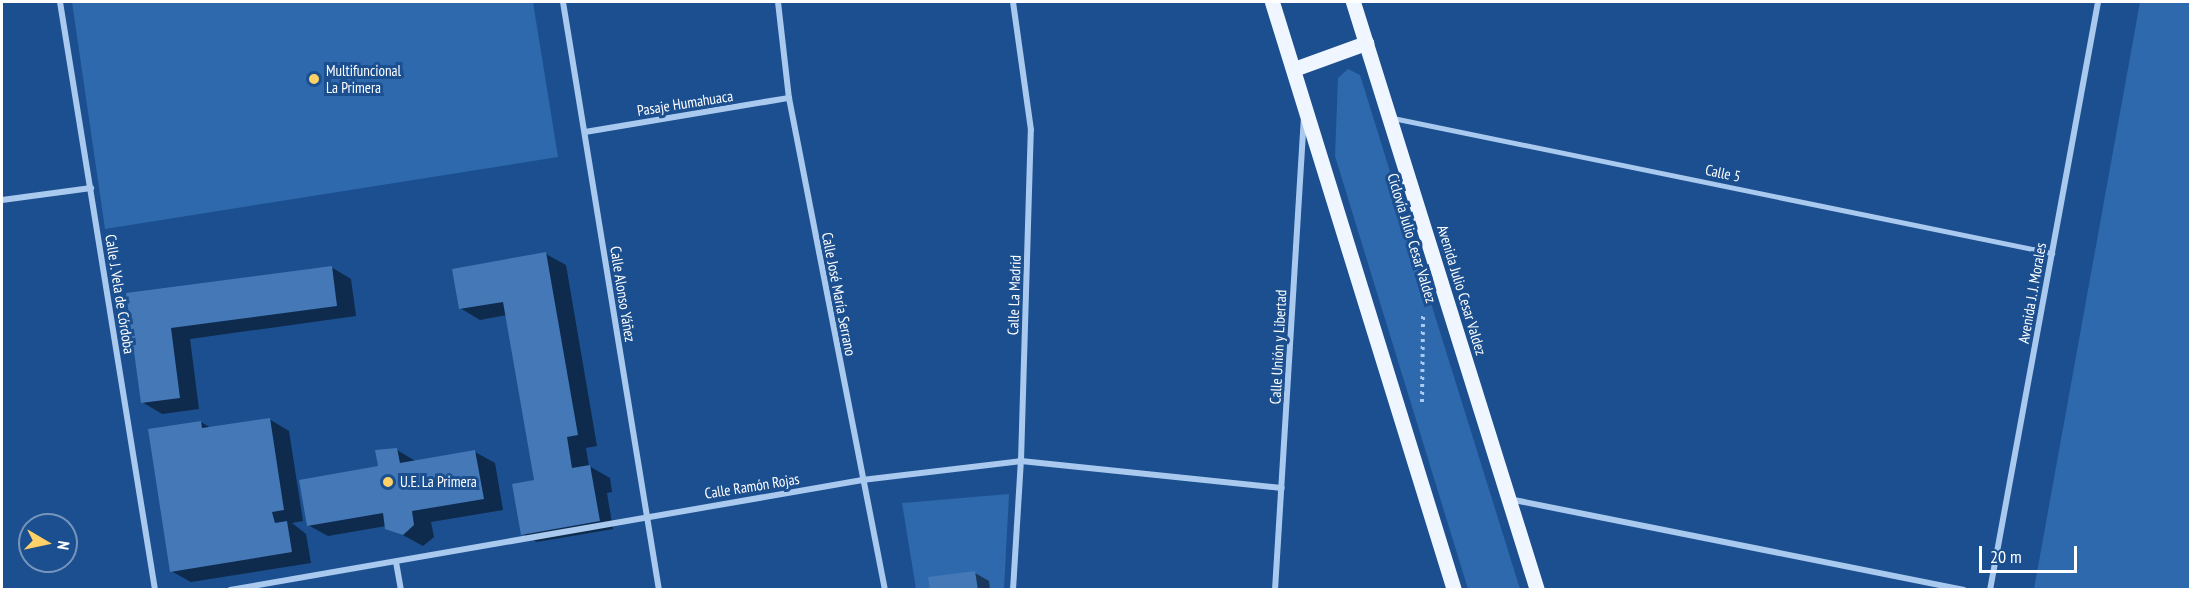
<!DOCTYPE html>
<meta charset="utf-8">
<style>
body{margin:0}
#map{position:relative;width:2192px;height:591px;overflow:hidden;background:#1b4f8f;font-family:"PT Sans Narrow",sans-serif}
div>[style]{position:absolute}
.green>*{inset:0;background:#2e69ad}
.shadow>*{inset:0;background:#0007}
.building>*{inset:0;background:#4478b7}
.path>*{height:4px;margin-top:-2px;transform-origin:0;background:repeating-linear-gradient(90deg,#a9c9ee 0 3px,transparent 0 7.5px)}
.lane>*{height:4.5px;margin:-2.25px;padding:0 2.25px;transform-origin:2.25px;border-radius:2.25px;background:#a9c9ee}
.street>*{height:6px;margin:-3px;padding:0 3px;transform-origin:3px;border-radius:3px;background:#a9c9ee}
.primary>*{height:15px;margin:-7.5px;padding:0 7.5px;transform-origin:7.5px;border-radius:7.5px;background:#f0f6ff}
.dots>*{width:16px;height:16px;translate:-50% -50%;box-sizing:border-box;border:3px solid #1b4f8f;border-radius:50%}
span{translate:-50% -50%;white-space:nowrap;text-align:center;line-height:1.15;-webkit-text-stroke:6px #1b4f8f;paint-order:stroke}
.poi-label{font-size:15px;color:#fff}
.left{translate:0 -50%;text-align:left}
.street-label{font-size:15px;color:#fff}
.frame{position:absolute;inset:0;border:3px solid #fff;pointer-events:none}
.north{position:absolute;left:18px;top:513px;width:60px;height:60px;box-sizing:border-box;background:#1b4f8f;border:2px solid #7695bc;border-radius:50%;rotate:99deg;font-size:16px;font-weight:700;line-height:24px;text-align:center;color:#fff}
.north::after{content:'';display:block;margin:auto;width:21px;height:27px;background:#ffd166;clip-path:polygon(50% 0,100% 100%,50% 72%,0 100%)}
.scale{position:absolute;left:1979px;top:546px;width:98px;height:27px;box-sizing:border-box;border:3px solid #fff;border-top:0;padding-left:8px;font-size:18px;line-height:21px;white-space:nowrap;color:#fff;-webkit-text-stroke:4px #1b4f8f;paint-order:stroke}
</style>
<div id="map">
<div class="green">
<i style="clip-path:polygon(72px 2px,533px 2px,558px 157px,105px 229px)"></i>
<i style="clip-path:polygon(2140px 2px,2190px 2px,2190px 589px,2034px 589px)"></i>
<i style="clip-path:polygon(1348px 69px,1360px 75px,1520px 589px,1468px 589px,1335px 156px,1338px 78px)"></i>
<i style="clip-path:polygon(1009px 494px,1004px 589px,916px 589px,902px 503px)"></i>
</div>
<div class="shadow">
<i style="clip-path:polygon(546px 254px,566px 265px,597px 446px,586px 448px,589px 466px,610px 478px,612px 492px,607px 493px,613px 529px,537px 542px,523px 534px,536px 483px,507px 315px,480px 320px,460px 308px)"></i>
<i style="clip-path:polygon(331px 267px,351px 279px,356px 316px,190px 339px,199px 409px,162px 414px,142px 402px,128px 294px)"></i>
<i style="clip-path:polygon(269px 419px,289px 431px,303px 521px,292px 523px,306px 534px,311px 563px,191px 582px,171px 571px,201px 422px,211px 428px)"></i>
<i style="clip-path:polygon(397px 450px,417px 462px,475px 452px,495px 463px,503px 510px,431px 522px,434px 537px,423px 546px,386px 526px,328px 536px,308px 525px)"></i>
<i style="clip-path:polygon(975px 573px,989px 581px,990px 590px,931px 590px)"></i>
</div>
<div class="building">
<i style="clip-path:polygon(546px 252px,578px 435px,567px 437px,572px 468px,590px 465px,600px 521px,521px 535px,512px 484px,534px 480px,503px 302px,459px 309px,452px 269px)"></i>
<i style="clip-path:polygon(332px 266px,337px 306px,171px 328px,180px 398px,141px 403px,126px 293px)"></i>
<i style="clip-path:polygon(270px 418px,284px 510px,272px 512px,275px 523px,287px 521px,292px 552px,170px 572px,148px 429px,201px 421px,202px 428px)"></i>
<i style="clip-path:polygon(397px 448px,400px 463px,475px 450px,484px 499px,412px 511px,414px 525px,403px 535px,385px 529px,383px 513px,307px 526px,299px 480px,378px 466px,375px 450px)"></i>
<i style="clip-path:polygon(975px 571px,978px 590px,930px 590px,928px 577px)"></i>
</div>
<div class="path">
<i style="left:1422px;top:402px;width:88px;rotate:-89.3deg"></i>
</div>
<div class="lane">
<i style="left:1393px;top:118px;width:673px;rotate:11.58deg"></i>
</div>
<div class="street">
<i style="left:60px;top:2px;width:596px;rotate:80.82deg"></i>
<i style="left:563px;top:2px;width:596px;rotate:80.73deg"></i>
<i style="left:778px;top:2px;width:97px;rotate:83.5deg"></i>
<i style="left:789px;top:98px;width:501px;rotate:78.96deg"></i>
<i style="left:585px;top:132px;width:207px;rotate:-9.5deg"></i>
<i style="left:2px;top:200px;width:90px;rotate:-7.7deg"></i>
<i style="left:1509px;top:499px;width:464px;rotate:11.3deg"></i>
<i style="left:396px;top:562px;width:28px;rotate:80deg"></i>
<i style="left:230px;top:590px;width:642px;rotate:-9.87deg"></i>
<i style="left:862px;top:480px;width:160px;rotate:-6.8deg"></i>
<i style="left:1021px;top:461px;width:262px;rotate:5.9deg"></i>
<i style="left:1013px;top:590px;width:129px;rotate:-86.5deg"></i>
<i style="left:1021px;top:461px;width:331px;rotate:-88.3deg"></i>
<i style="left:1031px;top:130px;width:129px;rotate:-98deg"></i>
<i style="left:1275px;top:590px;width:470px;rotate:-86.5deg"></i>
<i style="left:1990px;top:590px;width:598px;rotate:-79.59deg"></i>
</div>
<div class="primary">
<i style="left:1272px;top:2px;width:616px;rotate:72.8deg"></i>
<i style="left:1353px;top:2px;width:616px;rotate:72.62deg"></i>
<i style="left:1294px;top:69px;width:77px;rotate:-19.9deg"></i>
</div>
<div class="dots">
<i style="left:314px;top:79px;background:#ffd166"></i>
<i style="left:388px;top:482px;background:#ffd166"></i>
</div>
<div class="poi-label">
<span class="left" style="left:326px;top:79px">Multifuncional<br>La Primera</span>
<span class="left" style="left:400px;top:482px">U.E. La Primera</span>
</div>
<div class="street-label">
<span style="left:685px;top:103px;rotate:-9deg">Pasaje Humahuaca</span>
<span style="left:1723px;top:173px;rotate:12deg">Calle 5</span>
<span style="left:1412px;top:238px;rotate:73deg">Ciclovía Julio Cesar Valdez</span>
<span style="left:1462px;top:290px;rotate:73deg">Avenida Julio Cesar Valdez</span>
<span style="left:2032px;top:293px;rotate:-80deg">Avenida J. J. Morales</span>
<span style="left:120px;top:294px;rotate:81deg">Calle J. Vela de Córdoba</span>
<span style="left:623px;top:294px;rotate:81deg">Calle Alonso Yáñez</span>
<span style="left:839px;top:294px;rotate:79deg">Calle José María Serrano</span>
<span style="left:1014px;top:295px;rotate:-88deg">Calle La Madrid</span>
<span style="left:1278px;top:347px;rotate:-87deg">Calle Unión y Libertad</span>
<span style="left:752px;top:486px;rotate:-9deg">Calle Ramón Rojas</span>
</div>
<div class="frame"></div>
<div class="north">N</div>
<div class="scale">20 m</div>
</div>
